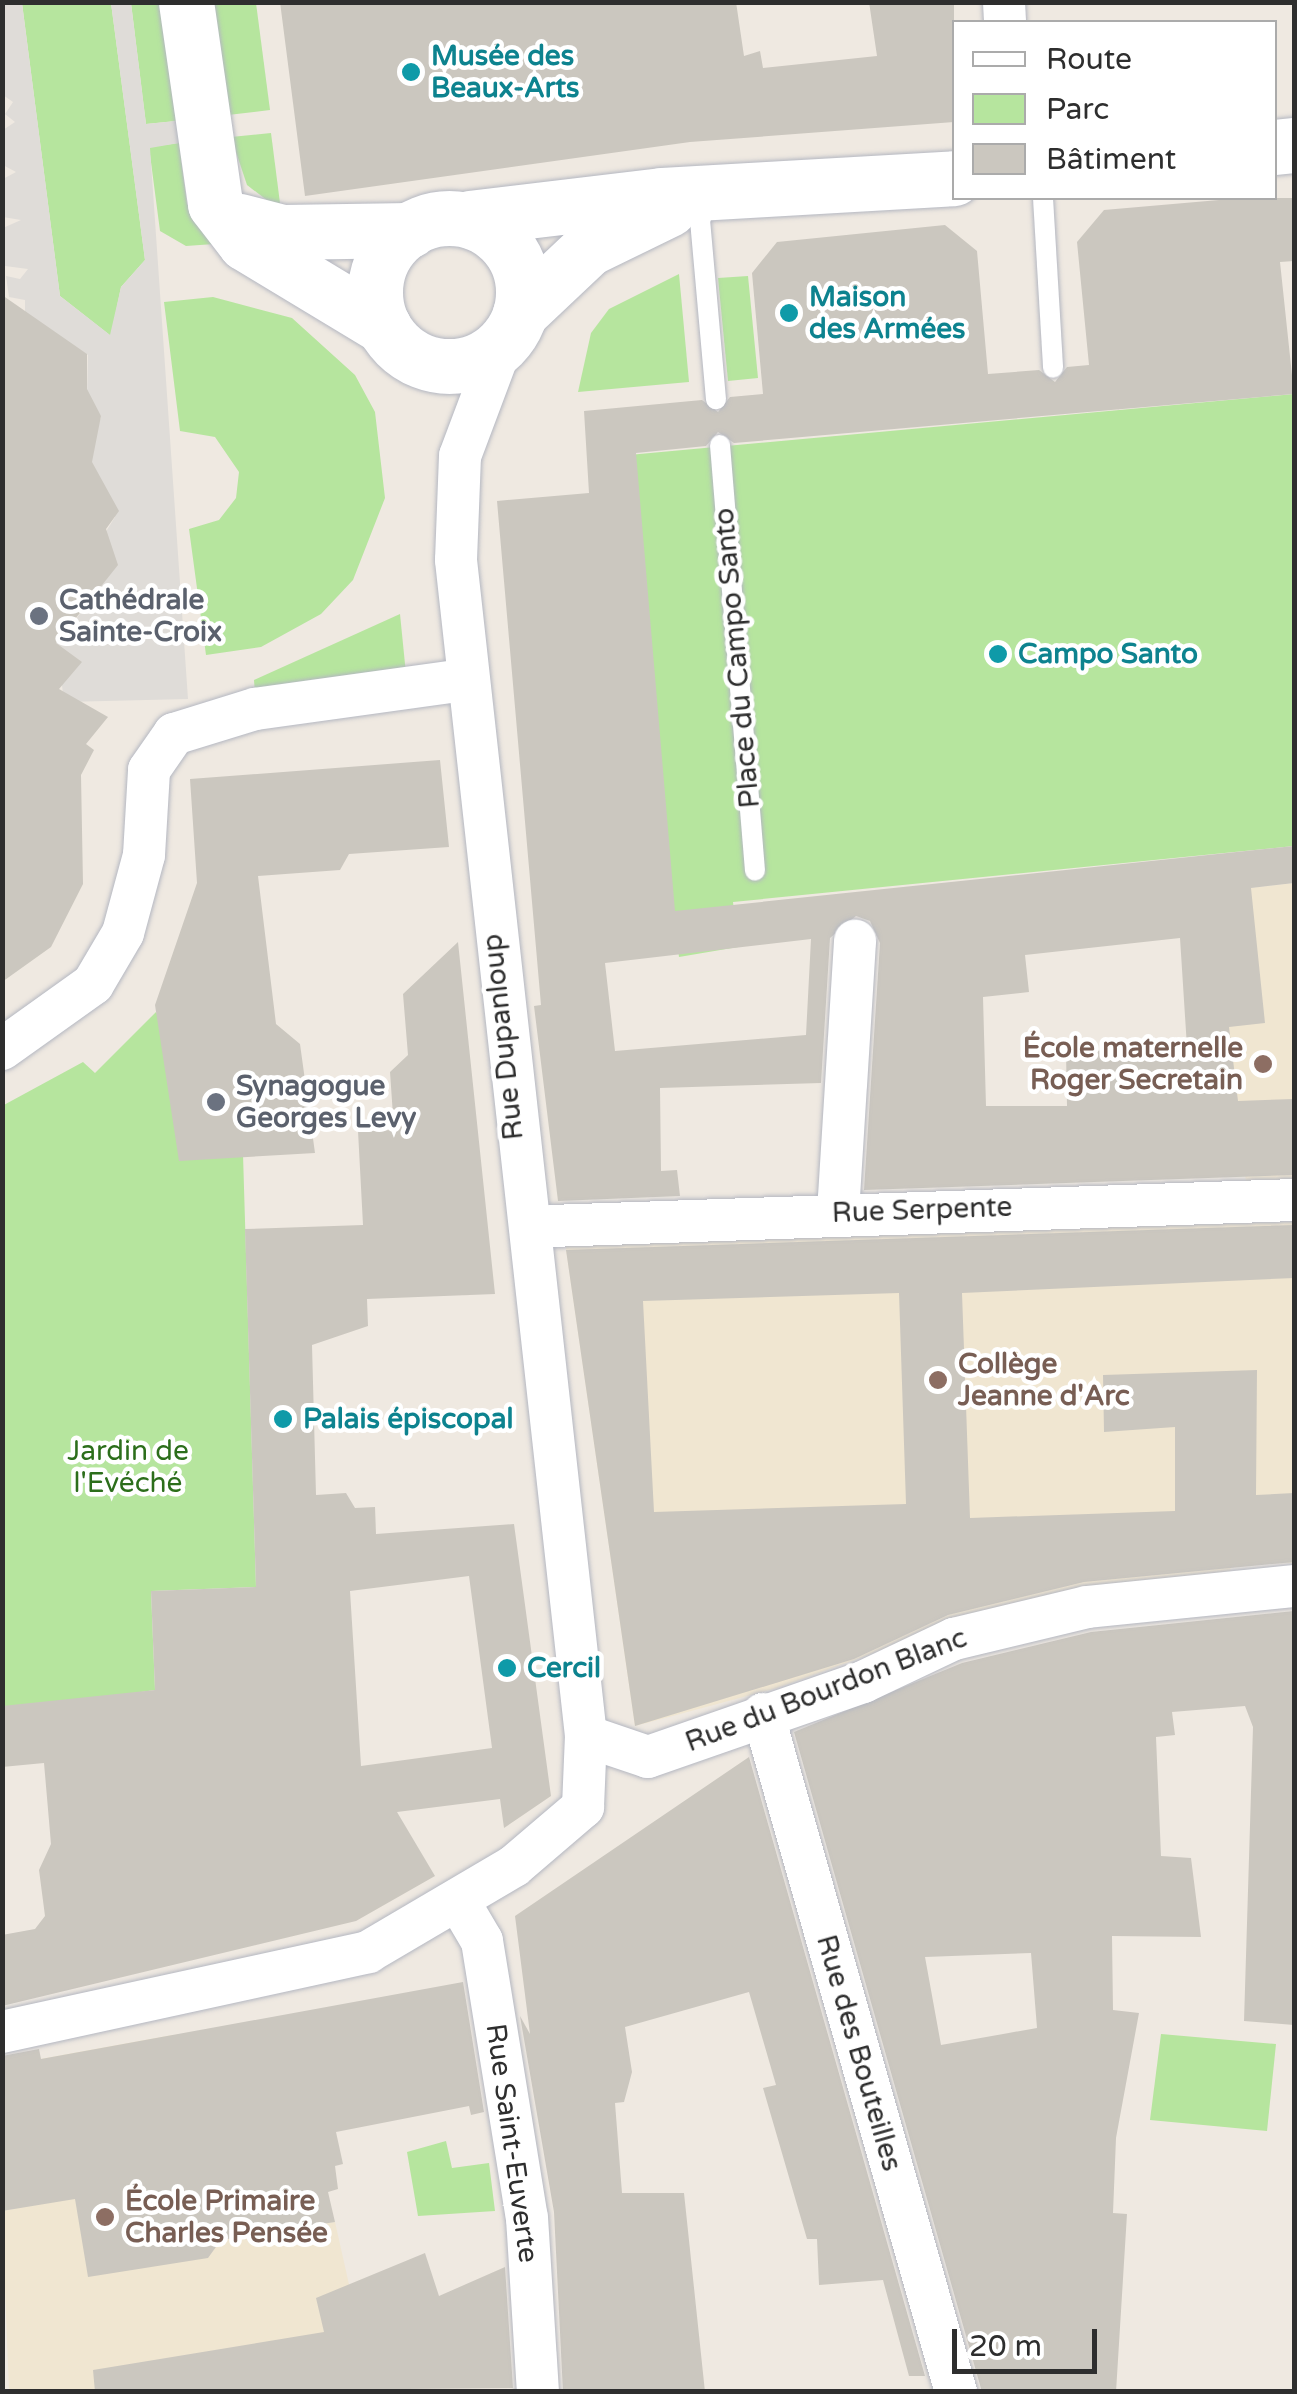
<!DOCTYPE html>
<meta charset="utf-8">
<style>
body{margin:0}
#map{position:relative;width:1297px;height:2394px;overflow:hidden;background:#efe9e1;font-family:"Varela Round",sans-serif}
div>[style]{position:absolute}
.education>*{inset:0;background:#f0e6d1}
.green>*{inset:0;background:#b6e59e}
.plaza>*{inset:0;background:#dfdcd8}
.building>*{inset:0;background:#cbc7bf}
.roads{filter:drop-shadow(0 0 2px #b4b7c1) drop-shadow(0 0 2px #b4b7c1)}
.lane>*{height:20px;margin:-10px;padding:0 10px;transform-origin:10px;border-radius:10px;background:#fff}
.street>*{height:42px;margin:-21px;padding:0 21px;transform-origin:21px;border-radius:21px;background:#fff}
.secondary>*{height:55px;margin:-27.5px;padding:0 27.5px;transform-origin:27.5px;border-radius:27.5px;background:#fff}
.secondary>.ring{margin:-27.5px;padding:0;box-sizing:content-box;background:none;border:55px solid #fff;border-radius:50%}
.dots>*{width:28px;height:28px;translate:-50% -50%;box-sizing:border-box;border:5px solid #fff;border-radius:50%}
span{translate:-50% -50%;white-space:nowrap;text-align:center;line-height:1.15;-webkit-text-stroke:9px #fff;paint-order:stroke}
.culture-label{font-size:28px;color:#0d838f;font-weight:700}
.left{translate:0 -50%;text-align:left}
.worship-label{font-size:28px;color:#5b616d;font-weight:700}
.street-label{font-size:28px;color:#2e2e2e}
.education-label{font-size:28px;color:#785e54;font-weight:700}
.right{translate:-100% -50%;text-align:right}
.park-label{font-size:28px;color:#2c6e1b}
.frame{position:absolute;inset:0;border:5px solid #2e2e2e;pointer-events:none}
.legend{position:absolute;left:952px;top:20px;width:325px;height:180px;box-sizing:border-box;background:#fff;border:2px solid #ababab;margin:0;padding:12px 18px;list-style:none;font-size:30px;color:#2e2e2e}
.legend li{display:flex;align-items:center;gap:20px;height:50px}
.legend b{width:50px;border:2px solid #ababab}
.scale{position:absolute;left:952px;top:2329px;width:145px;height:45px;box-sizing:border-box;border:5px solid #2e2e2e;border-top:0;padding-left:12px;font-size:30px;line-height:35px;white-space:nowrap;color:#2e2e2e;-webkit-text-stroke:8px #fff;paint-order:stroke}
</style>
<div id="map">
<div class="education">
<i style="clip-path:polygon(1294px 883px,1294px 1181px,1246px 1182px,1213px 892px)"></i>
<i style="clip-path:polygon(1294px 1222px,1294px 1563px,1231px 1564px,1230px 1574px,1004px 1606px,777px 1688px,635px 1726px,565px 1242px)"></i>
<i style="clip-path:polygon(172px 2035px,213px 2241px,335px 2222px,373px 2391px,9px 2391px,2px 2211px,14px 2209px,2px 2066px)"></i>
</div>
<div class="green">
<i style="clip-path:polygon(22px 3px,111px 3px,145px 260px,121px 287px,111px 336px,60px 296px)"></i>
<i style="clip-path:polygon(131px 3px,160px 3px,176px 121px,146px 124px)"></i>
<i style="clip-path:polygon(213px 3px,256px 3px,270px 110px,228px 115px)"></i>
<i style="clip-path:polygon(271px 133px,281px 211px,247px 185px,231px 137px)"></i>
<i style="clip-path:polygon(179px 143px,187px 204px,214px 244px,186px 246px,160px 231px,149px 147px)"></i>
<i style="clip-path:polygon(679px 274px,689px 382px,578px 392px,591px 333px,609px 309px)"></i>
<i style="clip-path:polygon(748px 276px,758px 378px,728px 381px,718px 278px)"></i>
<i style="clip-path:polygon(213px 297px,292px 318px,355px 375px,375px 412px,385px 498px,353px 580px,321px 614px,261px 647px,206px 655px,189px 529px,219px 520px,236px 498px,239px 472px,215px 437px,180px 431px,164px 302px)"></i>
<i style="clip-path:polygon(1294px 394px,1294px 846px,733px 902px,738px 947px,679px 957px,618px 456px)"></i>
<i style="clip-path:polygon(400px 614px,406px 674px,255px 694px,254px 680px)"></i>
<i style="clip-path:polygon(156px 1012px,243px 1154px,256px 1587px,151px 1591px,155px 1690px,2px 1712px,2px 1106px,83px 1062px,95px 1073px)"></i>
<i style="clip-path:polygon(1161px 2034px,1276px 2044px,1267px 2131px,1150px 2120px)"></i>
<i style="clip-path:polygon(446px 2141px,452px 2168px,489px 2163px,495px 2211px,418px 2216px,407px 2152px)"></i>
</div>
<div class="plaza">
<i style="clip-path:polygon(3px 3px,22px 3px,60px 296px,110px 335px,121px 287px,145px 260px,111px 3px,131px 3px,146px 124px,176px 121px,179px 143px,150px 148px,188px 699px,64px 702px,60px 669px,82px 662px,59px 662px,53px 626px,69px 628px,100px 588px,92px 554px,115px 517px,83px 479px,101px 416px,87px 397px,88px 355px,25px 314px,25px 300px,9px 297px,6px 276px,20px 279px,28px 269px,5px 266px,3px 251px,3px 228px,21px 220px,3px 217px,3px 179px,16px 172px,3px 165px,3px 130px,15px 122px,5px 114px,13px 102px,3px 95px)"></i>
</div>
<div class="building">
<i style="clip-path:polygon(280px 2px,736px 2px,744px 56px,760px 51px,763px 68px,877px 56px,869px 2px,954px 2px,954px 122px,690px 142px,305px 196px)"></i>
<i style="clip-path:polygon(evenodd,1242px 198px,1294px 198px,1294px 261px,1280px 262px,1294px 394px,734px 443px,718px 432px,706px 446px,636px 453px,675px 911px,1294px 846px,1294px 883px,1251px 888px,1265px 1023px,1229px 1027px,1238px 1101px,1294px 1099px,1294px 1175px,864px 1190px,880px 943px,870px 921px,856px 916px,830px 938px,821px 1083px,660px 1088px,661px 1171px,677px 1170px,680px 1196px,558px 1201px,534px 1006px,541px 1005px,497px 501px,589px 493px,584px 411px,702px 400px,718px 412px,730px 397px,763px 394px,752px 273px,777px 242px,945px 225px,977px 251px,988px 374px,1039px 370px,1055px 382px,1067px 367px,1089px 365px,1077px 242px,1104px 210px,1242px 198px,1180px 938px,1187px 1047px,1066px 1052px,1067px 1106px,986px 1106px,983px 997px,1029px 992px,1025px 955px,1180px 938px,1242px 198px,811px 939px,806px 1035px,615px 1051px,605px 963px,811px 939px)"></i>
<i style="clip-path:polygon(2px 295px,87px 354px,87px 389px,101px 416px,92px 462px,119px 511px,106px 529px,118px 565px,56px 643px,82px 662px,59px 689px,108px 717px,86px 744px,94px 750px,81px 775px,83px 884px,51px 947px,2px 982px)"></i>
<i style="clip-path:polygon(440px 760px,449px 847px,349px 854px,340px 870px,258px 876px,276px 1024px,300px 1044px,315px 1153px,179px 1161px,155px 1005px,197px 883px,190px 779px)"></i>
<i style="clip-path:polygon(evenodd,458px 942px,495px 1294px,367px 1299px,368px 1326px,312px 1345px,316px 1495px,346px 1493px,355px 1508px,375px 1507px,376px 1534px,514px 1524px,551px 1796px,504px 1828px,500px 1799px,397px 1812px,435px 1876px,356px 1921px,2px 2006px,2px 1935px,35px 1929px,45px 1916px,39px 1870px,51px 1844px,44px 1763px,2px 1767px,2px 1706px,155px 1690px,151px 1591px,256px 1587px,245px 1229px,363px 1225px,358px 1131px,394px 1130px,390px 1072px,408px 1055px,403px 994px,458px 942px,469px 1576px,492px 1748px,361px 1766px,350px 1591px,469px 1576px)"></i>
<i style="clip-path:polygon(evenodd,1294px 1225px,1294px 1278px,962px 1293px,970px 1518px,1175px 1511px,1175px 1427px,1104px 1432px,1103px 1375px,1257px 1370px,1256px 1495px,1294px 1493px,1294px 1562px,1084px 1582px,948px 1615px,854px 1659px,635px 1726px,566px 1250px,1294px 1225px,899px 1293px,906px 1504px,654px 1512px,643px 1301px,899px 1293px)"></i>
<i style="clip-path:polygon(evenodd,1294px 1611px,1294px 2025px,1244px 2021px,1253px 1727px,1245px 1706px,1172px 1712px,1175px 1735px,1156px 1737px,1161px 1856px,1191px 1858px,1201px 1937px,1112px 1936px,1113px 2010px,1139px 2013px,1116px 2138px,1113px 2213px,1127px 2214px,1116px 2392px,982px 2392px,794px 1732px,962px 1663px,1091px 1632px,1294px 1611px,1031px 1953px,1037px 2028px,941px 2045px,925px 1957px,1031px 1953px)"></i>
<i style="clip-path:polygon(749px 1757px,925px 2376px,909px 2376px,883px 2280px,819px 2285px,817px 2239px,807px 2239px,763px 2088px,776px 2085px,749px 1992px,625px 2027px,632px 2072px,624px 2102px,615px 2103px,622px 2193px,684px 2193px,705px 2392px,563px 2392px,554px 2212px,520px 2016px,530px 2034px,515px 1916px)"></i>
<i style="clip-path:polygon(463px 1982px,484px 2112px,471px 2115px,469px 2106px,336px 2132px,343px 2164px,335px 2166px,338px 2189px,328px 2192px,335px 2222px,221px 2240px,208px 2258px,88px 2277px,75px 2199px,2px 2211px,2px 2056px,39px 2049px,41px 2059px)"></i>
<i style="clip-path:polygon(425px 2253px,439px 2296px,505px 2267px,513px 2388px,95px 2392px,93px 2370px,324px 2332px,316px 2298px)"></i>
</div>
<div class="roads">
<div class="lane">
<i style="left:709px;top:198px;width:24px;rotate:112deg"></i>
<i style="left:700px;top:220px;width:180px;rotate:84.9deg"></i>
<i style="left:1043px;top:198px;width:170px;rotate:86.6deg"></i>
<i style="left:720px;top:445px;width:427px;rotate:85.3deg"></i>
</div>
<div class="street">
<i style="left:1004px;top:2px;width:20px;rotate:87deg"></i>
<i style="left:2px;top:1049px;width:112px;rotate:-35.5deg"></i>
<i style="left:93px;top:984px;width:59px;rotate:-59.5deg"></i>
<i style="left:123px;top:933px;width:81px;rotate:-74.9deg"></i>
<i style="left:144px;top:855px;width:85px;rotate:-86.6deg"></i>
<i style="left:149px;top:770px;width:44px;rotate:-55.2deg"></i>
<i style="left:174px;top:734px;width:85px;rotate:-17.2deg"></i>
<i style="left:255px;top:709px;width:211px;rotate:-7.9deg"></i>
<i style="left:838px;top:1212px;width:272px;rotate:-86.4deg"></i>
<i style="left:550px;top:1226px;width:744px;rotate:-2deg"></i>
<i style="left:763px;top:1714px;width:705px;rotate:74.11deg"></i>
<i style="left:586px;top:1736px;width:65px;rotate:18.7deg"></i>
<i style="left:648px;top:1757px;width:228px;rotate:-19.2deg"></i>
<i style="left:863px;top:1682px;width:101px;rotate:-25.3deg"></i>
<i style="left:954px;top:1639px;width:137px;rotate:-13.5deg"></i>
<i style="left:1087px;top:1607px;width:208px;rotate:-5.8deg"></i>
<i style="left:459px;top:1902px;width:45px;rotate:59.5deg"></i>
<i style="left:482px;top:1941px;width:281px;rotate:80.8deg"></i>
<i style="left:527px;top:2218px;width:174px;rotate:86.4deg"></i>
<i style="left:2px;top:2032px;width:375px;rotate:-12.3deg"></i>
<i style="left:368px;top:1952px;width:169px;rotate:-30.5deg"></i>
<i style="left:514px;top:1866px;width:91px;rotate:-40.5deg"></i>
<i style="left:583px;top:1807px;width:71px;rotate:-87.6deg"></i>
<i style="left:586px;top:1736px;width:1183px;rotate:-96.31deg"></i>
<i style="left:456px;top:560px;width:104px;rotate:-87.8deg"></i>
<i style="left:460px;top:456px;width:120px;rotate:-69.4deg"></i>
</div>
<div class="secondary">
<i style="left:186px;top:2px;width:204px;rotate:81.8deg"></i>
<i style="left:215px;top:204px;width:49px;rotate:52.4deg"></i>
<i style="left:245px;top:243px;width:162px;rotate:31.1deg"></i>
<i style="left:1274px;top:147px;width:20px;rotate:-6deg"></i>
<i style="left:469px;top:218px;width:194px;rotate:-6.8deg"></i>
<i style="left:662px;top:195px;width:292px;rotate:-3.3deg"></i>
<i class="ring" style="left:375px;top:218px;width:93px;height:93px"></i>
<i style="left:240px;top:221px;width:43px;rotate:14.7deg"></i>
<i style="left:282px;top:232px;width:128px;rotate:-0.9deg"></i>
<i style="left:520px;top:313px;width:95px;rotate:-43.3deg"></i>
<i style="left:589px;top:248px;width:89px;rotate:-26deg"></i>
</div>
</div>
<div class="dots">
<i style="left:411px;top:72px;background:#0f9aa8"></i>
<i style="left:789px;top:313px;background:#0f9aa8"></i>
<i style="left:39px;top:616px;background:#6b7280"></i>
<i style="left:998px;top:654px;background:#0f9aa8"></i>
<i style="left:1263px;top:1064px;background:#8d6e63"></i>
<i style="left:216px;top:1102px;background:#6b7280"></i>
<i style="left:938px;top:1380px;background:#8d6e63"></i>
<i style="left:283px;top:1419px;background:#0f9aa8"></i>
<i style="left:507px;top:1668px;background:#0f9aa8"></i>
<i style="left:105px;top:2217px;background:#8d6e63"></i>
</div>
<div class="culture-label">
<span class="left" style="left:431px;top:72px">Musée des<br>Beaux-Arts</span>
<span class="left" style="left:809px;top:313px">Maison<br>des Armées</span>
<span class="left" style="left:1018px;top:654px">Campo Santo</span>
<span class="left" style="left:303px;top:1419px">Palais épiscopal</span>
<span class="left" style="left:527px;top:1668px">Cercil</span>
</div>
<div class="worship-label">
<span class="left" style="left:59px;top:616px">Cathédrale<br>Sainte-Croix</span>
<span class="left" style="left:236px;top:1102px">Synagogue<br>Georges Levy</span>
</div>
<div class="street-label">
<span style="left:737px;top:658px;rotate:-95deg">Place du Campo Santo</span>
<span style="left:503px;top:1037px;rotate:-96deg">Rue Dupanloup</span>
<span style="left:922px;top:1210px;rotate:-2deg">Rue Serpente</span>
<span style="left:826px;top:1690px;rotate:-21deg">Rue du Bourdon Blanc</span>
<span style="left:859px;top:2053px;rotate:74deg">Rue des Bouteilles</span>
<span style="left:512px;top:2143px;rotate:82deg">Rue Saint-Euverte</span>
</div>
<div class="education-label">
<span class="right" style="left:1243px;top:1064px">École maternelle<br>Roger Secretain</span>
<span class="left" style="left:958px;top:1380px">Collège<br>Jeanne d'Arc</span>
<span class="left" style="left:125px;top:2217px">École Primaire<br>Charles Pensée</span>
</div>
<div class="park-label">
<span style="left:128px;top:1467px">Jardin de<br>l'Evéché</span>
</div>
<div class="frame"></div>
<ul class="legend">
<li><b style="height:12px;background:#fff"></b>Route</li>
<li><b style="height:28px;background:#b6e59e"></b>Parc</li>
<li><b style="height:28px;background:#cbc7bf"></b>Bâtiment</li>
</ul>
<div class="scale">20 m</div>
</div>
